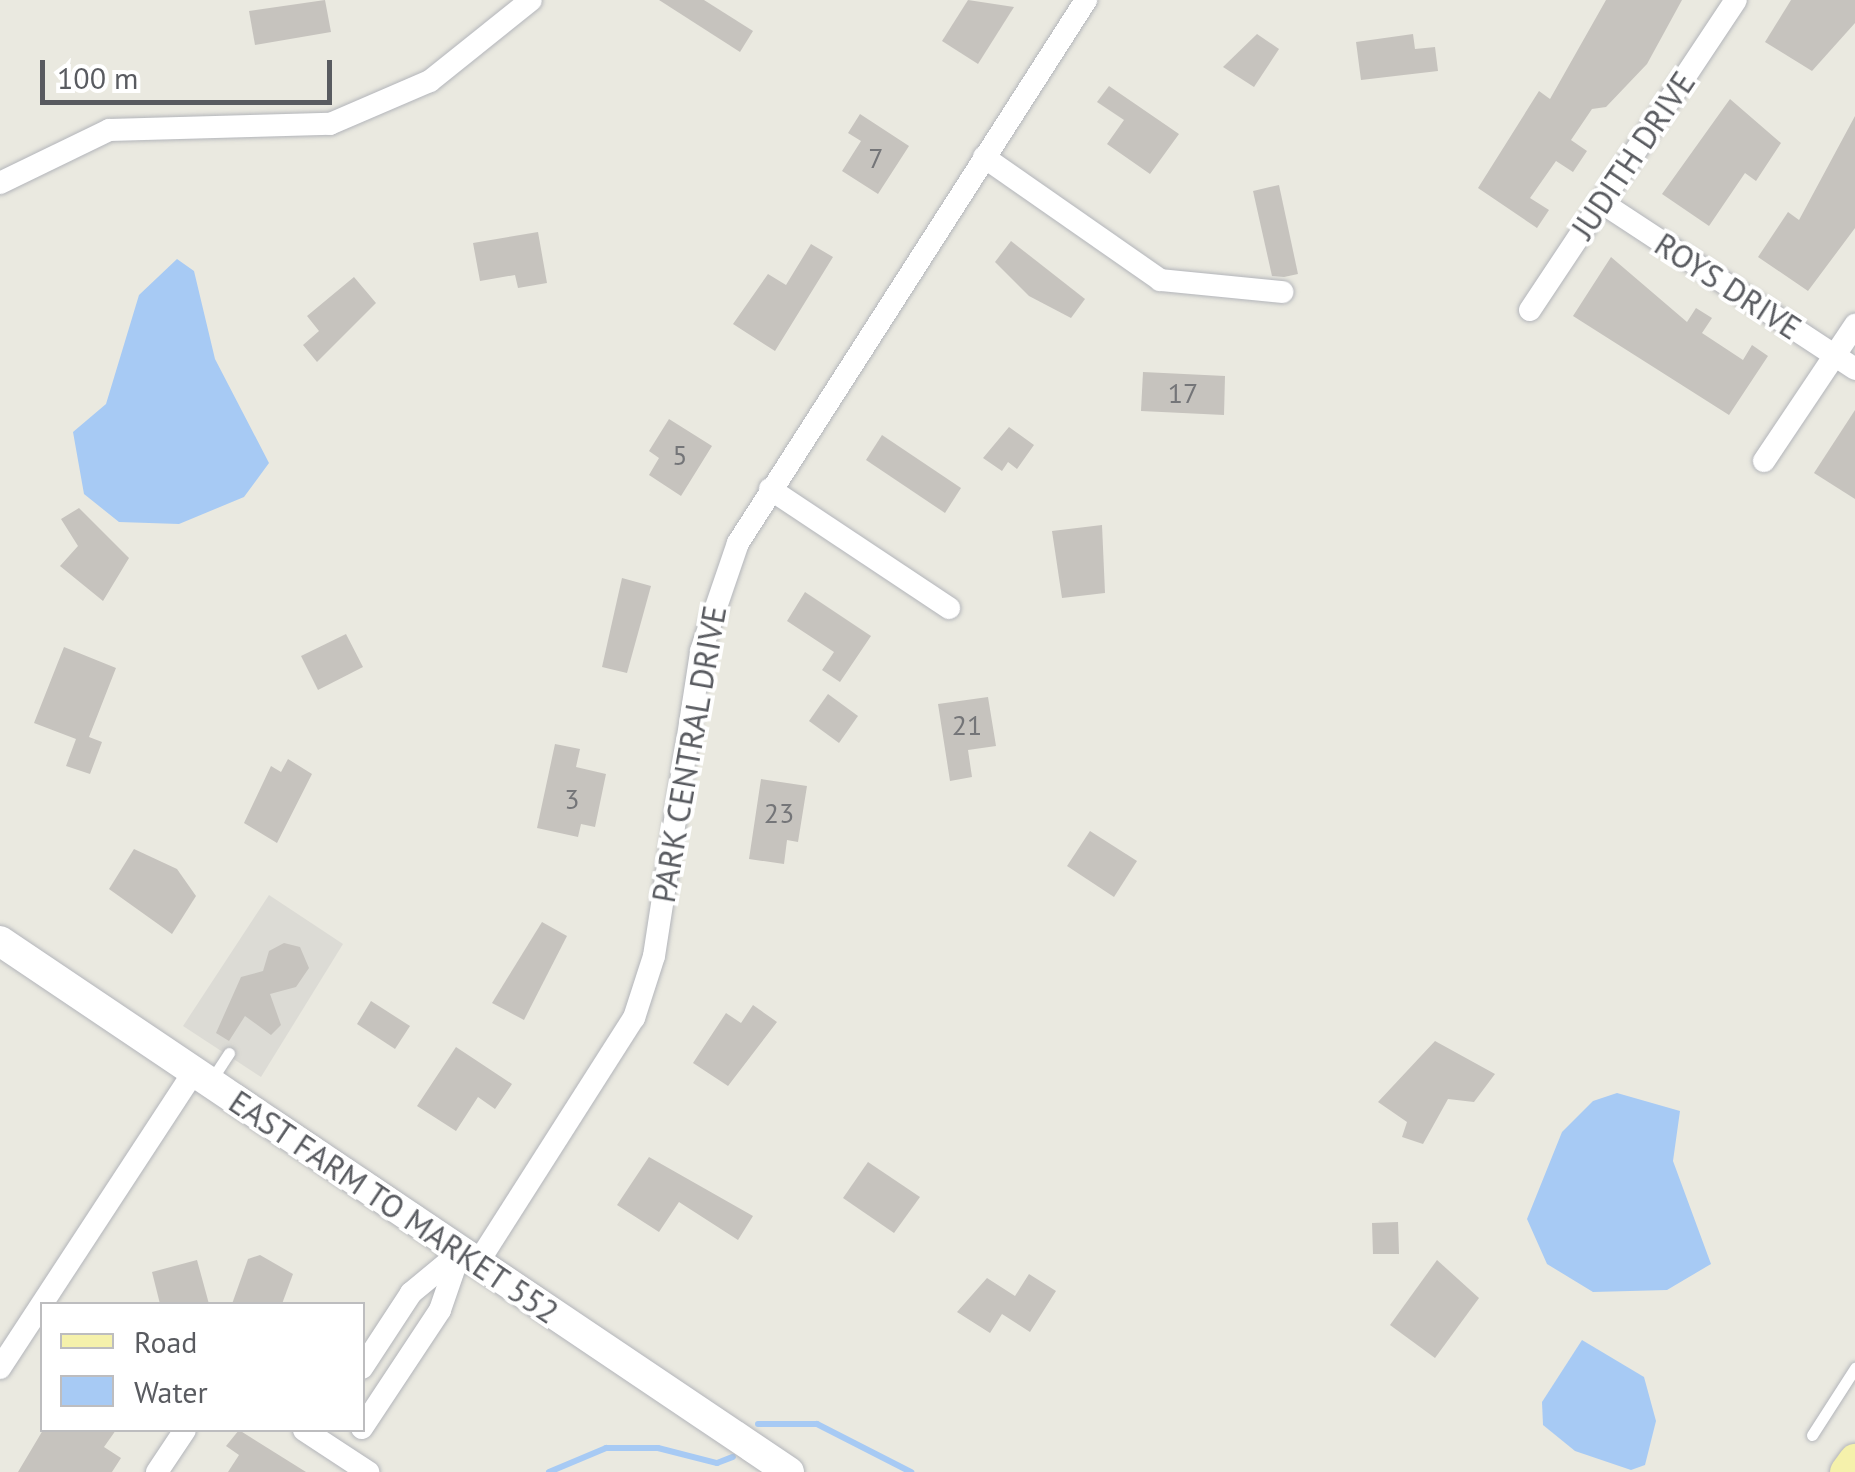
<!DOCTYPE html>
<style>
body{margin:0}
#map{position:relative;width:1855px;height:1472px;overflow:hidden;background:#eae9e0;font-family:"PT Sans",sans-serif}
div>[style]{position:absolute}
.industrial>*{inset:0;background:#dcdbd5}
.water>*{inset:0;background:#a7caf4}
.stream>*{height:6px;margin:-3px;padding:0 3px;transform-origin:3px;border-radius:3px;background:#a7caf4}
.building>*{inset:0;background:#c6c3be}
.roads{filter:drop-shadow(0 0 2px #b3b5ba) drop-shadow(0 0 2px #b3b5ba)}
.service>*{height:11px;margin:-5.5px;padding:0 5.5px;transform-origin:5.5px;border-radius:5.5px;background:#fff}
.minor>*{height:22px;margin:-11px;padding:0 11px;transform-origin:11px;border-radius:11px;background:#fff}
.secondary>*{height:30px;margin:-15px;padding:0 15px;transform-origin:15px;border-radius:15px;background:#fff}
.primary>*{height:35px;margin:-17.5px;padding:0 17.5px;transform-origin:17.5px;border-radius:17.5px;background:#f5f1ab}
span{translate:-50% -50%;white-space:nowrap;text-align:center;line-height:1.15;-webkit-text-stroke:8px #fff;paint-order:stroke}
.number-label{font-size:28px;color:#747578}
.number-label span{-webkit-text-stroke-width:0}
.street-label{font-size:32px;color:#595b60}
.legend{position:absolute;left:40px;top:1302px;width:325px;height:130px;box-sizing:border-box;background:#fff;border:2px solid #bdbdbf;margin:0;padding:12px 18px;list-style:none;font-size:30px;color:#595b60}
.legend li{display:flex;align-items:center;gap:20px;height:50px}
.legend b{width:50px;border:2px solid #bdbdbf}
.scale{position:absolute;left:40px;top:60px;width:292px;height:45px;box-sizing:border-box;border:5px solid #595b60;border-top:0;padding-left:12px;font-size:30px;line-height:35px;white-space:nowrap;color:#595b60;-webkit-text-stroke:8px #fff;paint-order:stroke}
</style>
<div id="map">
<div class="industrial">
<i style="clip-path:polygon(269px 895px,343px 944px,261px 1077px,183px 1026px)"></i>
</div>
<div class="water">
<i style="clip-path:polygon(177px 259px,194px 271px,215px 359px,269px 463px,244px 497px,179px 524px,119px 522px,84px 494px,73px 432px,106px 404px,139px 295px)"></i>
<i style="clip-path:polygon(1617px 1093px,1680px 1111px,1673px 1161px,1711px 1264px,1667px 1290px,1593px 1292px,1547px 1264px,1527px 1219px,1562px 1132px,1593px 1101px)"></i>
<i style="clip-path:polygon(1582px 1340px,1644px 1377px,1656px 1421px,1645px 1465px,1631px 1470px,1575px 1451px,1543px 1425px,1542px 1402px)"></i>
</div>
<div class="stream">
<i style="left:758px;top:1424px;width:59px"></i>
<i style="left:817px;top:1424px;width:106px;rotate:27.1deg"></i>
<i style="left:549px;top:1472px;width:62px;rotate:-22.8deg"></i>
<i style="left:606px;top:1448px;width:52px"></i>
<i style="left:658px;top:1448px;width:61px;rotate:14.3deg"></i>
<i style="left:717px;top:1463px;width:17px;rotate:-21deg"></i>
</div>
<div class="building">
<i style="clip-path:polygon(325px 0,331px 32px,255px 45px,249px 11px)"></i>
<i style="clip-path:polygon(659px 0,704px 0,753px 31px,740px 52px)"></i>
<i style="clip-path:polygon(968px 0,1014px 7px,978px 64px,942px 41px)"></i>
<i style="clip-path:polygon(1606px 0,1682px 0,1647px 64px,1606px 107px,1592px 109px,1571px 140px,1587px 151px,1573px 172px,1556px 161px,1530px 198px,1549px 210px,1537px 228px,1478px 188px,1539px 91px,1550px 99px)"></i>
<i style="clip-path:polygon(1791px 0,1855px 0,1855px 23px,1812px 71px,1765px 42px)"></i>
<i style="clip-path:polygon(1257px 34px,1279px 49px,1254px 87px,1223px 67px)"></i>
<i style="clip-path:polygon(1413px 34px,1415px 49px,1435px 47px,1438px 71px,1361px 80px,1356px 42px)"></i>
<i style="clip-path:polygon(1109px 86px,1179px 134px,1150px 174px,1107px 144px,1124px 120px,1097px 102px)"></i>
<i style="clip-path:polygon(1730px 99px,1781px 143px,1756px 181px,1745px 173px,1709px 226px,1662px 194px)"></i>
<i style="clip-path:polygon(860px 114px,909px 146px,878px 194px,842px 171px,861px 141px,848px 133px)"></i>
<i style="clip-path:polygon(1855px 116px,1855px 228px,1808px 291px,1758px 257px,1788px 212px,1799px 220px)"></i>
<i style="clip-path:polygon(1279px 185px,1298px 274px,1284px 277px,1272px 276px,1253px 191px)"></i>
<i style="clip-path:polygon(538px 232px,547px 283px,518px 288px,515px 275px,480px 281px,473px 243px)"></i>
<i style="clip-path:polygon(1011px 241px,1085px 299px,1071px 318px,1029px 296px,995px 262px)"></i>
<i style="clip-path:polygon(811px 244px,833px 257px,775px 351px,733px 324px,768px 274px,786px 285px)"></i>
<i style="clip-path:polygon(1611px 257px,1687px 322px,1696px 308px,1712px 318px,1702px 333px,1743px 360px,1752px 345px,1768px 356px,1729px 415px,1573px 316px)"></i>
<i style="clip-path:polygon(354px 277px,376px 303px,317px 362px,303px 345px,319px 331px,307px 316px)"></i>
<i style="clip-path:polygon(1143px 372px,1225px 376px,1224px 415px,1141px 411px)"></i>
<i style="clip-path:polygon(1855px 410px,1855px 499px,1814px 473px)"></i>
<i style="clip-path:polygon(669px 419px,712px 446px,681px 496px,649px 475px,659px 458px,649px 451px)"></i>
<i style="clip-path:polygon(1009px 427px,1034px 445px,1017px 469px,1008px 462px,1002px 471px,983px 458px)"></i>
<i style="clip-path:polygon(882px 435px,961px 488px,945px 513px,866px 460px)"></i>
<i style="clip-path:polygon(79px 508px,129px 558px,103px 601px,60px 566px,78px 546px,61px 519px)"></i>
<i style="clip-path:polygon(1102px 525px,1105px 593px,1062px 598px,1052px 531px)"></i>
<i style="clip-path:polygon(622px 578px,651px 586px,627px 673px,602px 667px)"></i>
<i style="clip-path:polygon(805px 592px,871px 636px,840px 682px,822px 670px,834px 652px,787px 621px)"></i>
<i style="clip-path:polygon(346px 634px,363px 667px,318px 690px,301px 656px)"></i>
<i style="clip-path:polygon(64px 647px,116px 668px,89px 737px,102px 742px,90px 774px,66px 766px,76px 739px,34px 723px)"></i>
<i style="clip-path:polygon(828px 694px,858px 716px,839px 743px,809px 721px)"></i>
<i style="clip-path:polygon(988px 697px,996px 746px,968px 750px,972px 777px,950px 781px,938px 704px)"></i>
<i style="clip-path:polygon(555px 744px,580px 749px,576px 767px,606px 774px,595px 827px,581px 824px,578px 837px,537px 828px)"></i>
<i style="clip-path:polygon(288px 759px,312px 774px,277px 843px,244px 823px,271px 766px,281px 772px)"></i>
<i style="clip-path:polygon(761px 779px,807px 786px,798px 842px,787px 840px,784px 864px,749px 859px)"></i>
<i style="clip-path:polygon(1090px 831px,1137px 861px,1114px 897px,1067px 866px)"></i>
<i style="clip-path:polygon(134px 849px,177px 869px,196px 896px,172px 934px,109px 889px)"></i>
<i style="clip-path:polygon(542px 922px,567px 936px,524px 1020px,492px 1003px)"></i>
<i style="clip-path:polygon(284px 943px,300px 947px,309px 968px,296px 987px,270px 994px,281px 1025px,271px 1035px,245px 1016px,229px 1041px,216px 1033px,241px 977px,263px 971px,269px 951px)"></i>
<i style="clip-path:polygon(371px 1001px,410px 1026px,395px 1049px,357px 1024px)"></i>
<i style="clip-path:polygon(753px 1005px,777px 1022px,728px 1086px,693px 1063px,726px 1013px,741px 1023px)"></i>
<i style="clip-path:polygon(1435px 1041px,1495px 1074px,1474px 1102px,1448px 1099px,1423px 1144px,1402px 1137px,1407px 1122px,1378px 1102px)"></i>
<i style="clip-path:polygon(456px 1047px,512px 1084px,495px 1109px,478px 1097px,456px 1131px,417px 1106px)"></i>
<i style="clip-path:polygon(649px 1157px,753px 1216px,738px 1240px,679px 1202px,659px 1232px,617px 1205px)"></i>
<i style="clip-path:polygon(868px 1162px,920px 1197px,894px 1233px,843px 1198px)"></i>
<i style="clip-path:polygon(1398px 1222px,1399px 1254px,1373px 1254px,1372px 1223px)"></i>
<i style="clip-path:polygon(260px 1255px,293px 1274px,282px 1304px,232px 1304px,248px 1259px)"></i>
<i style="clip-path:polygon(197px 1260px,209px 1304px,160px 1304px,152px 1272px)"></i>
<i style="clip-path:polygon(1437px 1260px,1479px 1298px,1435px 1358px,1390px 1325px)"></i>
<i style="clip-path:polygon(1029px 1274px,1056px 1291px,1030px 1332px,1002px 1314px,990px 1333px,957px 1312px,987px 1278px,1015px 1296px)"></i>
<i style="clip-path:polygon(43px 1430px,116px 1430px,104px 1447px,121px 1458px,112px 1472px,18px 1472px)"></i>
<i style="clip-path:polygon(239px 1430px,306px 1472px,228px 1472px,239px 1455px,226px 1446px)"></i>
</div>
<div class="roads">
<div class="service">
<i style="left:212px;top:1079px;width:31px;rotate:-57deg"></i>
<i style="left:1812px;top:1435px;width:80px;rotate:-57.3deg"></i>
</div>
<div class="minor">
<i style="left:984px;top:157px;width:215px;rotate:34.9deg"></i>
<i style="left:1160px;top:280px;width:123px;rotate:5.6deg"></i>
<i style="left:0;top:183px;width:121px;rotate:-25.9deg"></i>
<i style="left:109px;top:130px;width:221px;rotate:-1.6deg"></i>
<i style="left:330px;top:124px;width:109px;rotate:-23.3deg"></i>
<i style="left:430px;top:81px;width:129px;rotate:-38.7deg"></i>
<i style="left:1601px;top:202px;width:304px;rotate:33.3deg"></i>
<i style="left:1530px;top:310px;width:372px;rotate:-56.4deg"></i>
<i style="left:1764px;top:461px;width:164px;rotate:-56.2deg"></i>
<i style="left:770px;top:489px;width:215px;rotate:33.6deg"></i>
<i style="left:477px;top:1264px;width:292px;rotate:-57.5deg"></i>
<i style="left:634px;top:1018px;width:65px;rotate:-72.1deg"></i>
<i style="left:654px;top:956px;width:309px;rotate:-81.2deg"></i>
<i style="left:701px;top:651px;width:114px;rotate:-71.1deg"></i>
<i style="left:738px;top:543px;width:645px;rotate:-57.34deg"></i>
<i style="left:0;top:1368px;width:354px;rotate:-56.8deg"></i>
<i style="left:362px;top:1368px;width:90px;rotate:-56.8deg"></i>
<i style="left:411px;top:1293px;width:60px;rotate:-39.6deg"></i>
<i style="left:362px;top:1428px;width:141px;rotate:-56.5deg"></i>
<i style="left:440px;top:1310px;width:61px;rotate:-71deg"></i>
<i style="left:304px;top:1430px;width:77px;rotate:33.3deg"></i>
<i style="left:157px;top:1472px;width:50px;rotate:-56.3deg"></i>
</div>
<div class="secondary">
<i style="left:0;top:941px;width:951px;rotate:33.94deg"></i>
</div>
<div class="primary">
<i style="left:1847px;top:1472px;width:14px;rotate:-54deg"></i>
</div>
</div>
<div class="number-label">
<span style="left:876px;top:158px">7</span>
<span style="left:1183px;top:393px">17</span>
<span style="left:680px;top:455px">5</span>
<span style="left:967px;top:725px">21</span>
<span style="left:572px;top:799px">3</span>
<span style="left:779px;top:813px">23</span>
</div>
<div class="street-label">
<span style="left:1633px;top:155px;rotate:-56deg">JUDITH DRIVE</span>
<span style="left:1728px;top:286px;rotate:33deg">ROYS DRIVE</span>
<span style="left:689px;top:754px;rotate:-80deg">PARK CENTRAL DRIVE</span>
<span style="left:394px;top:1207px;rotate:34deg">EAST FARM TO MARKET 552</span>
</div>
<ul class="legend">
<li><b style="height:12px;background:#f5f1ab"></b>Road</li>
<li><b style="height:28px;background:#a7caf4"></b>Water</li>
</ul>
<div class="scale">100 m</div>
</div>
